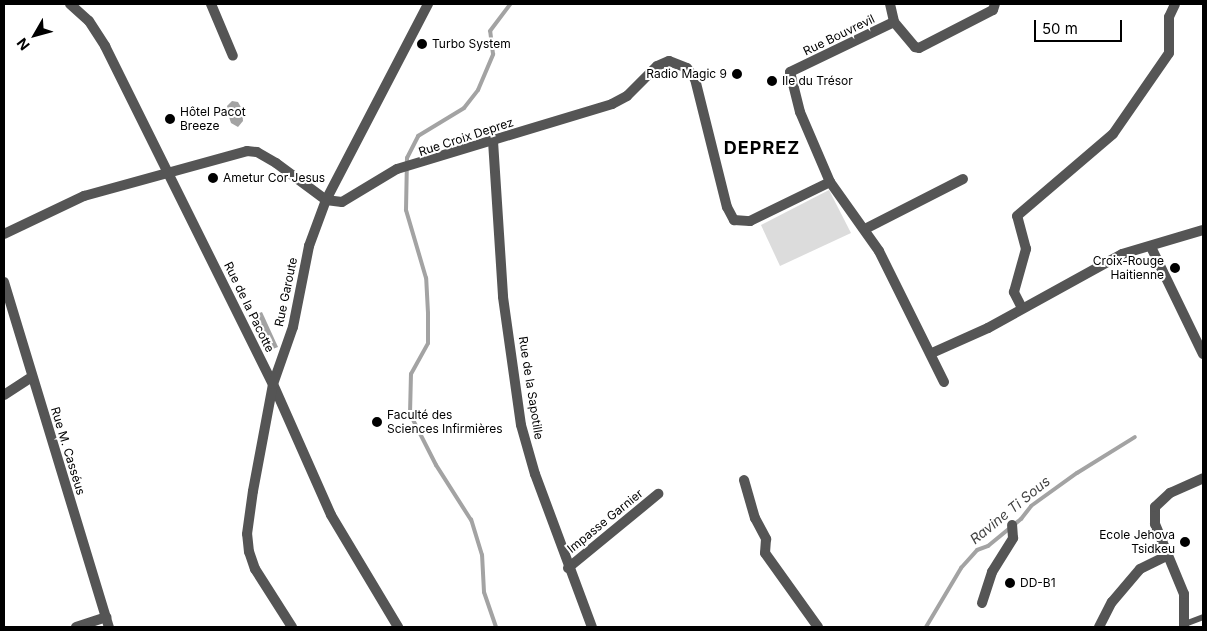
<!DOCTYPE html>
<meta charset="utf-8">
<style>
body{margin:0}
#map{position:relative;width:1207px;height:631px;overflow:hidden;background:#fff;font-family:Inter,sans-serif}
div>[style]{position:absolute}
.green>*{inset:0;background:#dcdcdc}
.water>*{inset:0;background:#a3a3a3}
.stream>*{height:4px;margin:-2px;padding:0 2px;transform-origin:2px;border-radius:2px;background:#a3a3a3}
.service>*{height:6px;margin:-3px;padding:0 3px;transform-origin:3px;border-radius:3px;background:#555}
.pedestrian>*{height:10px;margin:-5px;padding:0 5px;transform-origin:5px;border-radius:5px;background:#555}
.minor>*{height:10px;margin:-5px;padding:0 5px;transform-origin:5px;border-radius:5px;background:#555}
.dots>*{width:14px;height:14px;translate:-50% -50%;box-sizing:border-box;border:2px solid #fff;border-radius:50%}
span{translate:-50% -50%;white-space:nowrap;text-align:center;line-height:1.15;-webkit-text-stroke:4px #fff;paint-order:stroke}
.street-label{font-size:12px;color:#000}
.poi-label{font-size:12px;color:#000}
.left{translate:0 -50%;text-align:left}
.right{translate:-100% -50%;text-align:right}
.water-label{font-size:14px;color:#444;font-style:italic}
.district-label{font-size:18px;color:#000;font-weight:700;letter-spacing:1px}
.frame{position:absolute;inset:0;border:5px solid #000;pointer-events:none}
.north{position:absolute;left:10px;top:10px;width:50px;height:50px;-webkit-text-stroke:4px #fff;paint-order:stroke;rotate:232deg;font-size:14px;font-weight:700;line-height:20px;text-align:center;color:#000}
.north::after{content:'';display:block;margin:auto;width:18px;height:22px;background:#000;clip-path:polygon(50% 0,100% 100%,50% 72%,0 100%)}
.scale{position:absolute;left:1034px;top:20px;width:88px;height:22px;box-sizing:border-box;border:2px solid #000;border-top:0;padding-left:6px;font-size:15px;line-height:18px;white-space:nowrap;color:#000;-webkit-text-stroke:4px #fff;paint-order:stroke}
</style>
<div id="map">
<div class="green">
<i style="clip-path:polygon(829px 190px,851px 233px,780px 266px,761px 225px)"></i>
</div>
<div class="water">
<i style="clip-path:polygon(232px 101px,238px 102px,242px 109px,243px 121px,238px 127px,231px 123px,229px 117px,227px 106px)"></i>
<i style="clip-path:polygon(262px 312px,278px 347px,270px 350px,254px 315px)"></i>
</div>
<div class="stream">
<i style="left:496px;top:627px;width:37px;rotate:-109deg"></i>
<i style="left:484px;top:592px;width:37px;rotate:-93deg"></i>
<i style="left:482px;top:555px;width:37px;rotate:-107deg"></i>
<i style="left:471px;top:520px;width:65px;rotate:-122.5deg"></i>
<i style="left:436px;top:465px;width:57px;rotate:-117deg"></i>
<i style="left:410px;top:414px;width:40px;rotate:-88.6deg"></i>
<i style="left:411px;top:374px;width:35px;rotate:-61deg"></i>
<i style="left:428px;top:343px;width:30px;rotate:-90deg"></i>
<i style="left:428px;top:313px;width:35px;rotate:-93deg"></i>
<i style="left:426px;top:278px;width:71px;rotate:-106.4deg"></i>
<i style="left:406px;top:210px;width:52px;rotate:-88.9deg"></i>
<i style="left:407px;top:158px;width:25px;rotate:-63deg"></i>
<i style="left:418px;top:136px;width:54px;rotate:-31.3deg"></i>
<i style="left:464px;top:108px;width:23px;rotate:-52deg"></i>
<i style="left:478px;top:90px;width:39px;rotate:-67deg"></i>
<i style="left:493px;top:54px;width:23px;rotate:-97deg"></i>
<i style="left:490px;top:31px;width:34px;rotate:-53deg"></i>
<i style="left:926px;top:627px;width:69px;rotate:-59.3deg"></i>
<i style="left:961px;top:568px;width:24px;rotate:-48deg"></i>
<i style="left:977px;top:550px;width:12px;rotate:-20deg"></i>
<i style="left:988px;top:546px;width:43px;rotate:-39.3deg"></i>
<i style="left:1021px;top:519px;width:16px;rotate:-52deg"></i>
<i style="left:1031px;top:506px;width:57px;rotate:-35.7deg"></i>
<i style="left:1077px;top:473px;width:68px;rotate:-31.8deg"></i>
</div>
<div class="service">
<i style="left:1185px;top:624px;width:19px;rotate:-21deg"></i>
</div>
<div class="pedestrian">
<i style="left:982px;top:603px;width:33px;rotate:-72deg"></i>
<i style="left:992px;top:572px;width:40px;rotate:-58deg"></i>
<i style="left:1013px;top:538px;width:13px;rotate:-94deg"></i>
</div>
<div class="minor">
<i style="left:70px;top:4px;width:25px;rotate:42deg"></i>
<i style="left:89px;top:21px;width:30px;rotate:57deg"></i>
<i style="left:105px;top:46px;width:377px;rotate:63.6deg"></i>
<i style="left:273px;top:384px;width:143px;rotate:66.1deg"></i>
<i style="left:331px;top:515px;width:131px;rotate:59.1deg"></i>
<i style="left:211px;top:4px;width:56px;rotate:67.1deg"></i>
<i style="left:890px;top:4px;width:18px;rotate:77deg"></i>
<i style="left:493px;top:141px;width:156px;rotate:86.3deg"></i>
<i style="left:503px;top:297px;width:129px;rotate:82deg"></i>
<i style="left:521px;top:425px;width:51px;rotate:74.1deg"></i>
<i style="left:535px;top:474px;width:163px;rotate:69.6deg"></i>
<i style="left:865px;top:229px;width:110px;rotate:-27deg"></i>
<i style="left:4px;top:234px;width:89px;rotate:-25.4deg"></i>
<i style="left:84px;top:196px;width:169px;rotate:-15.4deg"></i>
<i style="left:247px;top:151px;width:10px;rotate:6deg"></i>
<i style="left:257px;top:152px;width:22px;rotate:30deg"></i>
<i style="left:276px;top:163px;width:62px;rotate:36.5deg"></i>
<i style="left:326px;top:200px;width:16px;rotate:7deg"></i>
<i style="left:342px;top:202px;width:64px;rotate:-31deg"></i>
<i style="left:397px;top:169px;width:225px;rotate:-16.8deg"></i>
<i style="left:612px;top:104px;width:17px;rotate:-28deg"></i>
<i style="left:627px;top:96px;width:42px;rotate:-45deg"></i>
<i style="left:657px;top:66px;width:13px;rotate:-23deg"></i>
<i style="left:669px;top:61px;width:19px;rotate:21deg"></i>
<i style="left:687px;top:68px;width:14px;rotate:54deg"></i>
<i style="left:695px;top:79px;width:132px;rotate:76deg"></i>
<i style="left:727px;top:207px;width:15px;rotate:62deg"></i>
<i style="left:734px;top:220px;width:16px;rotate:4deg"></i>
<i style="left:750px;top:221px;width:89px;rotate:-26deg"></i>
<i style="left:1151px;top:247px;width:119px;rotate:64.1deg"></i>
<i style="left:4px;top:282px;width:361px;rotate:73.1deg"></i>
<i style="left:1022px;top:308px;width:18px;rotate:-117deg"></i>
<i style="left:1014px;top:292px;width:45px;rotate:-74.4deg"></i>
<i style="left:1026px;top:249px;width:34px;rotate:-105deg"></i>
<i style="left:1017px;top:216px;width:126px;rotate:-40.5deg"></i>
<i style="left:1113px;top:134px;width:98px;rotate:-55.3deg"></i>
<i style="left:1169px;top:53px;width:36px;rotate:-90deg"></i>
<i style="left:1169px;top:17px;width:14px;rotate:-65deg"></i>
<i style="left:932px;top:353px;width:61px;rotate:-24.1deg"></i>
<i style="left:988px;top:328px;width:153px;rotate:-28.9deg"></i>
<i style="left:1122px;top:254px;width:84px;rotate:-16.5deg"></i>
<i style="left:944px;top:382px;width:146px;rotate:-116.4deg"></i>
<i style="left:879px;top:251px;width:85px;rotate:-125.4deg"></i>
<i style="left:830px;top:182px;width:76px;rotate:-113.2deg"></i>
<i style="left:800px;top:112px;width:41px;rotate:-104deg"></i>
<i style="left:790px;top:72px;width:115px;rotate:-25.7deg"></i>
<i style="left:894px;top:22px;width:33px;rotate:50deg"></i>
<i style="left:915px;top:47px;width:4px;rotate:14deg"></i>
<i style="left:919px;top:48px;width:83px;rotate:-27.2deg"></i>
<i style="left:993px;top:10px;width:6px;rotate:-72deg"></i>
<i style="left:4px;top:395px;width:33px;rotate:-33deg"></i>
<i style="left:744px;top:480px;width:40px;rotate:74deg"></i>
<i style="left:755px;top:518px;width:24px;rotate:62deg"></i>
<i style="left:766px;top:539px;width:14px;rotate:94deg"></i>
<i style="left:765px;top:553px;width:91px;rotate:54.4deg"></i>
<i style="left:568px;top:568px;width:117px;rotate:-39.4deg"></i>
<i style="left:76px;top:627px;width:32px;rotate:-18deg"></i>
<i style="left:292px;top:627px;width:69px;rotate:-122.5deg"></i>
<i style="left:255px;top:569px;width:18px;rotate:-109deg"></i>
<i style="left:249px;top:552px;width:18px;rotate:-96deg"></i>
<i style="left:247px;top:534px;width:43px;rotate:-82.1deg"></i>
<i style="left:253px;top:491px;width:109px;rotate:-79.4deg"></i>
<i style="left:273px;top:384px;width:60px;rotate:-70.7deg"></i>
<i style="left:293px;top:327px;width:83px;rotate:-78.8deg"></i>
<i style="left:309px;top:246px;width:49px;rotate:-69.7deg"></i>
<i style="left:326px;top:200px;width:221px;rotate:-62.5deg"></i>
<i style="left:1099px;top:627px;width:28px;rotate:-63deg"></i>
<i style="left:1112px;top:602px;width:43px;rotate:-49.7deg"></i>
<i style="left:1140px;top:569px;width:30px;rotate:-26deg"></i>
<i style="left:1184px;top:627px;width:33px;rotate:-90deg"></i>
<i style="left:1184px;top:594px;width:76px;rotate:-112.5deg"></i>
<i style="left:1155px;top:524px;width:17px;rotate:-90deg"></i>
<i style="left:1155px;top:507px;width:21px;rotate:-43deg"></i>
<i style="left:1170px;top:493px;width:36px;rotate:-24deg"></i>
</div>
<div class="dots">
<i style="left:422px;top:44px;background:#000"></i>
<i style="left:737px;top:74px;background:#000"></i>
<i style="left:772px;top:81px;background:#000"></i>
<i style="left:170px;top:119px;background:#000"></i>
<i style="left:213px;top:178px;background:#000"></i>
<i style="left:1175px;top:268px;background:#000"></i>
<i style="left:377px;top:422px;background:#000"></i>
<i style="left:1185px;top:542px;background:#000"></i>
<i style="left:1010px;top:583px;background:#000"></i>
</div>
<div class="street-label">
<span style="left:839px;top:35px;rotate:-26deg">Rue Bouvrevil</span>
<span style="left:466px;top:137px;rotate:-18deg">Rue Croix Deprez</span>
<span style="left:286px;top:292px;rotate:-78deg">Rue Garoute</span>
<span style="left:249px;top:307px;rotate:64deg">Rue de la Pacotte</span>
<span style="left:531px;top:388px;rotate:81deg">Rue de la Sapotille</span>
<span style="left:68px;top:451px;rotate:73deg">Rue M. Casséus</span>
<span style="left:605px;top:521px;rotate:-39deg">Impasse Garnier</span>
</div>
<div class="poi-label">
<span class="left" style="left:432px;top:44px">Turbo System</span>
<span class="right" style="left:727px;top:74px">Radio Magic 9</span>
<span class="left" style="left:782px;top:81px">Ile du Trésor</span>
<span class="left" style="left:180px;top:119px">Hôtel Pacot<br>Breeze</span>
<span class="left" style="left:223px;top:178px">Ametur Cor Jesus</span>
<span class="right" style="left:1164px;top:268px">Croix-Rouge<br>Haitienne</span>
<span class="left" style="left:387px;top:422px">Faculté des<br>Sciences Infirmières</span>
<span class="right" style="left:1175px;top:542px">Ecole Jehova<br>Tsidkeu</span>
<span class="left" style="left:1020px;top:583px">DD-B1</span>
</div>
<div class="water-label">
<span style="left:1010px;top:510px;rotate:-39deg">Ravine Ti Sous</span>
</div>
<div class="district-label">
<span style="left:762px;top:148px">DEPREZ</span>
</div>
<div class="frame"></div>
<div class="north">N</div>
<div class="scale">50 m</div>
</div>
